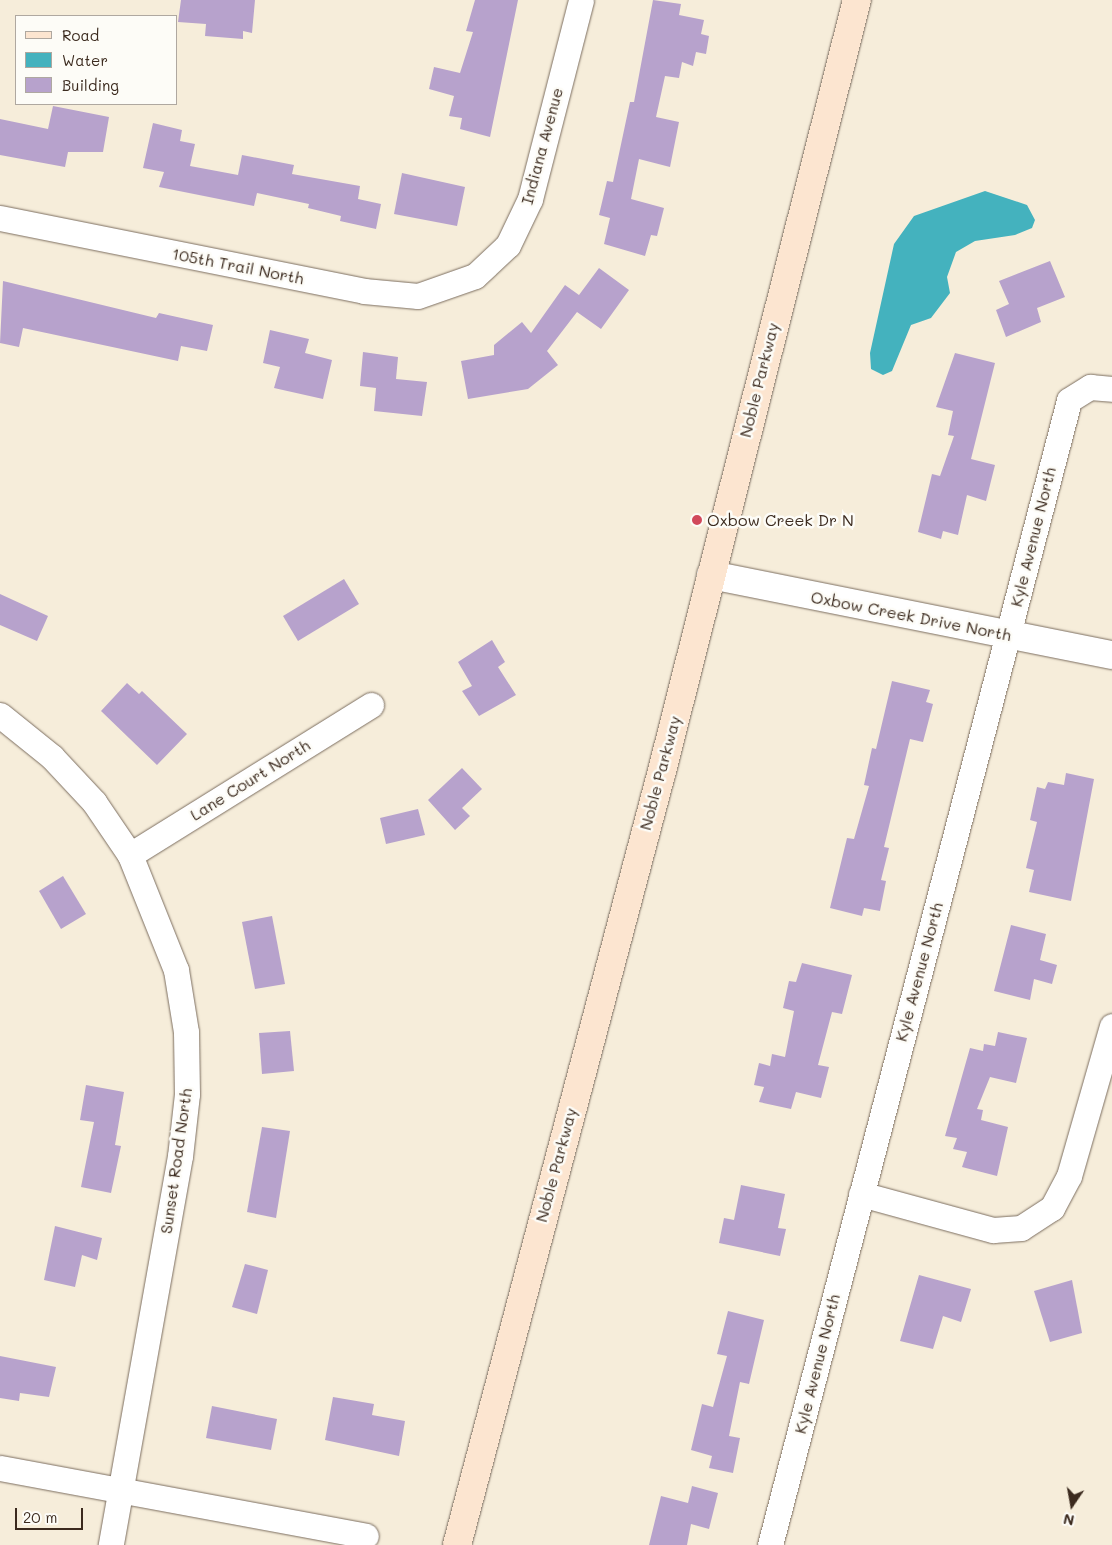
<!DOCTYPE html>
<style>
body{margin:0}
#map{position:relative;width:1112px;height:1545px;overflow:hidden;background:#f6edda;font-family:Mali,sans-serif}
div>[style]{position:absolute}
.water>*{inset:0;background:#44b2be}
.building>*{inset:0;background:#b7a2cc}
.roads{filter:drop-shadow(0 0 1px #7c6e60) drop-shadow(0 0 1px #7c6e60)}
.minor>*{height:25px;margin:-12.5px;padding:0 12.5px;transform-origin:12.5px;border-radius:12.5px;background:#fff}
.tertiary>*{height:28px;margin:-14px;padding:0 14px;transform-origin:14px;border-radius:14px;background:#fff}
.secondary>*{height:28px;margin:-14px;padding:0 14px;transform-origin:14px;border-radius:14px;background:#fce5d0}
.dots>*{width:14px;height:14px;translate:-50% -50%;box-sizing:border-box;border:2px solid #fdfcf7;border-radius:50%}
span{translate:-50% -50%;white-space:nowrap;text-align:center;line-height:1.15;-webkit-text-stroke:5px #fdfcf7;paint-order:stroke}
.street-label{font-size:16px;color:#3b2a1e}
.poi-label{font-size:16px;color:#3b2a1e}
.left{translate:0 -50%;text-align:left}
.legend{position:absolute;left:15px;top:15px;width:162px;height:90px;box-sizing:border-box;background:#fdfcf7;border:1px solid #afa8a0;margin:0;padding:6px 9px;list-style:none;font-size:15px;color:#3b2a1e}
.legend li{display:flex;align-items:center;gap:10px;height:25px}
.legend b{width:25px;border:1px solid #afa8a0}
.north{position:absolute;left:1047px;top:1480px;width:50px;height:50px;-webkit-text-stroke:4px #fdfcf7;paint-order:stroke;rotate:192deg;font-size:14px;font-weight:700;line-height:20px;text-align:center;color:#3b2a1e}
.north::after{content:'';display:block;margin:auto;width:18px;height:22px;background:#3b2a1e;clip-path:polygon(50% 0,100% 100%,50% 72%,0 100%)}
.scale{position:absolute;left:15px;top:1508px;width:68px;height:22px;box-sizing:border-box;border:2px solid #3b2a1e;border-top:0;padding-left:6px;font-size:15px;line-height:18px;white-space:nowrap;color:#3b2a1e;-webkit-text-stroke:4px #fdfcf7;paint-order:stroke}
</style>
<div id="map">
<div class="water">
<i style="clip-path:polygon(985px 191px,1027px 205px,1035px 220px,1032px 228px,1015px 235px,975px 241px,956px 252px,947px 277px,950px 293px,931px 318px,911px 325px,892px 371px,883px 375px,871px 369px,870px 353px,894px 244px,914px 216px)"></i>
</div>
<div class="building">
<i style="clip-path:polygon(181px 0,255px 0,252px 33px,243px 31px,243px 39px,205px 36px,206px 24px,178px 22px)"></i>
<i style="clip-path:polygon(475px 0,518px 0,490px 137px,460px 129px,462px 118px,449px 116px,454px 96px,429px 89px,434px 67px,460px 73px,473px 32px,466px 31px)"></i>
<i style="clip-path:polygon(653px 0,681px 4px,679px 15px,704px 20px,701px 34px,709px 36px,706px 54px,696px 52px,693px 66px,682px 62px,679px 78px,665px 76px,656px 117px,679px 122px,670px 167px,639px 159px,631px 199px,664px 208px,657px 236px,651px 235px,645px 256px,604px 244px,610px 218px,599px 215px,607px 181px,613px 182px,630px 102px,634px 102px)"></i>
<i style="clip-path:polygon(53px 106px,109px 117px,103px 152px,68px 152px,65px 167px,0 155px,0 119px,48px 129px)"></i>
<i style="clip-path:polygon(153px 123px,182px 130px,180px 141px,195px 144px,190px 166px,238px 175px,242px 155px,294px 165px,292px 174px,360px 186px,358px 199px,381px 204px,376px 229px,340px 221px,341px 216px,308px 208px,309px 204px,257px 193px,254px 206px,159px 187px,164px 172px,143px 168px)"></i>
<i style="clip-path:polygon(402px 173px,465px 187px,457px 226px,394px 214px)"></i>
<i style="clip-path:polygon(1050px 261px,1065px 297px,1037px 308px,1041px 322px,1006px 337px,996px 310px,1009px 304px,999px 281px)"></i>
<i style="clip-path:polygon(599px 268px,629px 290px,601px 329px,577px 312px,547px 351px,558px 365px,528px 389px,468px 399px,461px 361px,494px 355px,494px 345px,522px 322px,531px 333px,565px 285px,579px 295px)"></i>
<i style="clip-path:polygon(3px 281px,156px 318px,159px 313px,213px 325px,207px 351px,181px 346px,178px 361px,23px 328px,19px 347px,0 343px)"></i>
<i style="clip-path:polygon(270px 330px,309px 339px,305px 353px,332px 360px,323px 399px,274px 388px,280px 367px,263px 363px)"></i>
<i style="clip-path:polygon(363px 352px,398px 357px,396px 379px,427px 382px,422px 416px,374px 411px,376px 388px,360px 386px)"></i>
<i style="clip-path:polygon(955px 353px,995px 363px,971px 459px,995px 465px,986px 501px,967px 495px,958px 535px,943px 531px,941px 539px,918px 532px,932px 474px,940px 476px,954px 436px,948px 435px,953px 411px,936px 407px)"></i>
<i style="clip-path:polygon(344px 579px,359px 604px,298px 641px,283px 616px)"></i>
<i style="clip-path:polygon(0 594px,48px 616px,37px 641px,0 625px)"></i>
<i style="clip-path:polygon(492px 640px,505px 662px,498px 667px,516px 695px,479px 716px,462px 691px,472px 686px,458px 662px)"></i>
<i style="clip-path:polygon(892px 681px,930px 690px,926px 702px,933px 704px,923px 742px,910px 739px,884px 847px,889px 848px,881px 880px,886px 881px,880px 911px,864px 908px,862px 916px,830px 908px,847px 838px,854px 839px,869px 786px,864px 785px,872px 748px,876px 749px)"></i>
<i style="clip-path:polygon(127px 683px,139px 694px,142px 691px,187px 734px,157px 765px,101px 711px)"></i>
<i style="clip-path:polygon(462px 768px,482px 789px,462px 808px,470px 816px,455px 830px,428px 800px)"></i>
<i style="clip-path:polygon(1066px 773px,1094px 779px,1071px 901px,1029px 892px,1034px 870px,1026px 868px,1037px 822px,1030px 820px,1037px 787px,1045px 789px,1048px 782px,1064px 785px)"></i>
<i style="clip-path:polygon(418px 809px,425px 835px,386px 844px,380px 818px)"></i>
<i style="clip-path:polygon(63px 876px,86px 914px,61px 929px,39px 891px)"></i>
<i style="clip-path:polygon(272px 916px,285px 984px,255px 989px,242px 922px)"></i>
<i style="clip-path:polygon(1011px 925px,1046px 934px,1040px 960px,1057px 965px,1052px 984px,1034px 979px,1030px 1000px,994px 991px)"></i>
<i style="clip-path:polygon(802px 963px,852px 975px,842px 1014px,832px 1012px,818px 1065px,829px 1067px,821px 1098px,796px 1092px,791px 1109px,759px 1102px,764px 1087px,754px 1085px,759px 1063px,770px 1066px,772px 1054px,785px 1057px,794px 1011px,783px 1008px,789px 981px,796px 982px)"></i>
<i style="clip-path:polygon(290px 1031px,294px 1071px,262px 1074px,259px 1033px)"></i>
<i style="clip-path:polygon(998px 1032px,1027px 1038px,1016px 1083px,990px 1077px,977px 1109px,983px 1110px,981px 1120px,1008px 1127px,997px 1176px,962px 1167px,967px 1152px,953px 1149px,957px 1138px,945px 1136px,970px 1048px,983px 1051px,984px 1044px,995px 1046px)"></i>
<i style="clip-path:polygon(86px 1085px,124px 1092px,115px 1145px,121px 1146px,111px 1193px,81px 1187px,94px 1122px,80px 1120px)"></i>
<i style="clip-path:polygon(262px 1127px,290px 1131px,276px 1218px,247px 1212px)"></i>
<i style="clip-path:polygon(741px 1185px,785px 1194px,778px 1228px,786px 1229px,780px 1256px,719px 1243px,724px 1218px,734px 1220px)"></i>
<i style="clip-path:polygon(55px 1226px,102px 1238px,97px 1260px,82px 1255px,75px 1287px,44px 1280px)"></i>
<i style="clip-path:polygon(245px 1264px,268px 1270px,257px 1314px,232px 1307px)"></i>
<i style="clip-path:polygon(919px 1275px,971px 1289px,961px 1322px,943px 1316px,933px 1349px,900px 1341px)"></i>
<i style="clip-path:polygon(1072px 1280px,1082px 1333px,1050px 1342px,1034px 1291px)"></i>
<i style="clip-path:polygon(728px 1311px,764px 1320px,749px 1384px,740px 1382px,729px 1436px,740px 1438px,733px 1473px,709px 1468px,712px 1456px,691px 1450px,702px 1404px,713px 1407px,727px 1356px,717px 1354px)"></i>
<i style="clip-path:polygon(0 1356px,56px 1367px,49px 1397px,20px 1393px,19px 1401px,0 1398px)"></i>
<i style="clip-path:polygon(333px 1397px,374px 1404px,372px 1415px,405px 1421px,399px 1456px,325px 1440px)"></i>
<i style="clip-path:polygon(212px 1406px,277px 1419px,271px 1450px,206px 1438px)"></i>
<i style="clip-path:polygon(692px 1486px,718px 1493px,709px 1529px,691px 1524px,687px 1545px,649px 1545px,661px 1496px,688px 1503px)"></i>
</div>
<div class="roads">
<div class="minor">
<i style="left:0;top:218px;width:371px;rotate:11.3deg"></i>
<i style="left:364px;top:291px;width:54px;rotate:5.3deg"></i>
<i style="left:418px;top:296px;width:60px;rotate:-19.3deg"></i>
<i style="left:475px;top:276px;width:45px;rotate:-43.2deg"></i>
<i style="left:508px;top:245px;width:51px;rotate:-64.4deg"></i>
<i style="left:530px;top:199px;width:205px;rotate:-75.6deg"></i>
<i style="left:0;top:715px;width:67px;rotate:38.9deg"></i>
<i style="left:52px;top:757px;width:62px;rotate:47deg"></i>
<i style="left:94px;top:802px;width:64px;rotate:55.8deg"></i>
<i style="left:130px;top:855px;width:124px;rotate:68.2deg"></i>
<i style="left:176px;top:970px;width:63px;rotate:80.8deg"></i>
<i style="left:186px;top:1032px;width:62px;rotate:89.1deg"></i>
<i style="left:187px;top:1094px;width:62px;rotate:96.4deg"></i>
<i style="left:180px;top:1156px;width:395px;rotate:100.1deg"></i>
<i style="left:130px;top:855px;width:284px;rotate:-31.9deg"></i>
<i style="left:861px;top:1194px;width:137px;rotate:15.3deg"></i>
<i style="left:993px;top:1230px;width:28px;rotate:-4deg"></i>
<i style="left:1021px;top:1228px;width:37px;rotate:-33deg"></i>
<i style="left:1052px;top:1208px;width:36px;rotate:-62deg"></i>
<i style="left:1069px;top:1176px;width:156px;rotate:-74deg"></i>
<i style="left:0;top:1468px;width:372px;rotate:10.5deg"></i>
<i style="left:770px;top:1545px;width:1183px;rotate:-75.36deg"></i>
<i style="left:1069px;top:400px;width:25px;rotate:-32deg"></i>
<i style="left:1090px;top:387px;width:22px;rotate:5deg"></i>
</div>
<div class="tertiary">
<i style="left:711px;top:575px;width:409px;rotate:11.3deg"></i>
</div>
<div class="secondary">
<i style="left:457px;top:1545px;width:801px;rotate:-75.17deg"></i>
<i style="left:662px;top:771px;width:795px;rotate:-75.81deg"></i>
</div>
</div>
<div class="dots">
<i style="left:697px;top:520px;background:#d1495b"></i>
</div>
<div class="street-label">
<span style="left:542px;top:146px;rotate:-75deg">Indiana Avenue</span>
<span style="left:238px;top:266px;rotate:11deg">105th Trail North</span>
<span style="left:759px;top:380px;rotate:-76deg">Noble Parkway</span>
<span style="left:1033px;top:537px;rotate:-76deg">Kyle Avenue North</span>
<span style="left:911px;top:616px;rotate:11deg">Oxbow Creek Drive North</span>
<span style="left:660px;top:773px;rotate:-75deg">Noble Parkway</span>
<span style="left:250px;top:780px;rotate:-32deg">Lane Court North</span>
<span style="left:919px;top:972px;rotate:-75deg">Kyle Avenue North</span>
<span style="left:176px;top:1161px;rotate:-82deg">Sunset Road North</span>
<span style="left:556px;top:1165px;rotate:-75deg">Noble Parkway</span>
<span style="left:817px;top:1364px;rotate:-76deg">Kyle Avenue North</span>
</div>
<div class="poi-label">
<span class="left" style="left:707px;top:520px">Oxbow Creek Dr N</span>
</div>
<ul class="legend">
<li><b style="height:6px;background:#fce5d0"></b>Road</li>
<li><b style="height:14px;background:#44b2be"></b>Water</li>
<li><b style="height:14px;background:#b7a2cc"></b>Building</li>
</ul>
<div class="north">N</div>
<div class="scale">20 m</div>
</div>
